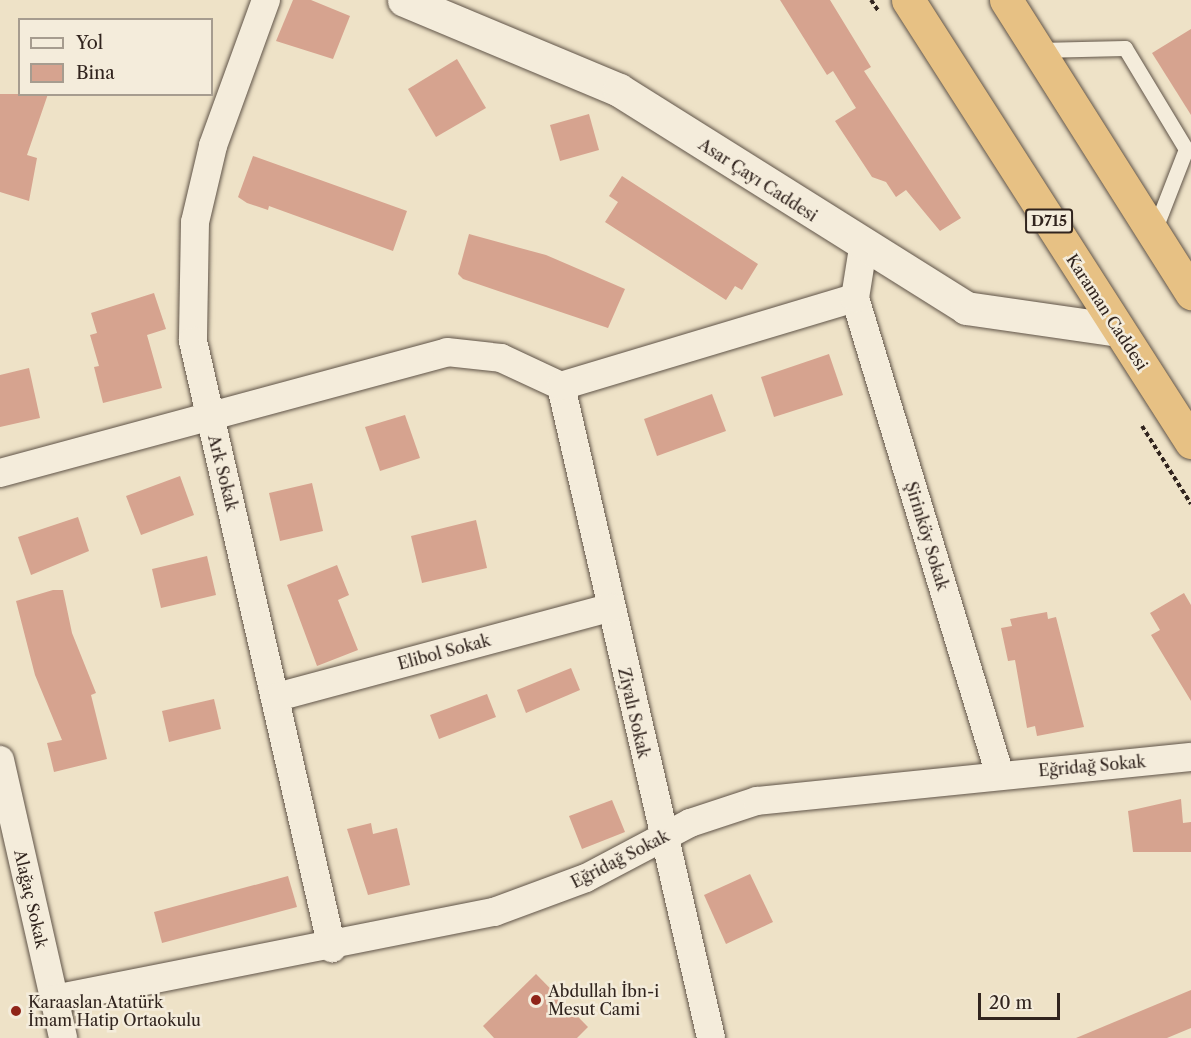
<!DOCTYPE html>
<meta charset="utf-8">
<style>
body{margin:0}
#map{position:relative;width:1191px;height:1038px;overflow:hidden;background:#eee2c7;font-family:"Libre Caslon Text",serif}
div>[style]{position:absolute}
.building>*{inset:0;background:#d6a38f}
.path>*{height:4px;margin-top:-2px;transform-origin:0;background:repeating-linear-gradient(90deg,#31241e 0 4.5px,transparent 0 7.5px)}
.roads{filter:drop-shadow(0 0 2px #605448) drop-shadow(0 0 2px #605448)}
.service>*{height:15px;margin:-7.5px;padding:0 7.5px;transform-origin:7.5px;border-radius:7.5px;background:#f4ecdb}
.minor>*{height:28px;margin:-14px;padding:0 14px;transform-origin:14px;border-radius:14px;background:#f4ecdb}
.tertiary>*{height:33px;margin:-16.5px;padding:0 16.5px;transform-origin:16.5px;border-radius:16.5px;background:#f4ecdb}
.trunk>*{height:33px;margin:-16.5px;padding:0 16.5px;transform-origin:16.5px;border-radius:16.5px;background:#e7c184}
.dots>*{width:16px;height:16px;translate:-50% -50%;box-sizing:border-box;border:3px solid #f4ecdb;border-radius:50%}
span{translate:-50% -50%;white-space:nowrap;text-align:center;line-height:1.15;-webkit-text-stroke:5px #f4ecdb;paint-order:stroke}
.shield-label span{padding:2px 4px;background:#f4ecdb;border:2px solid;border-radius:4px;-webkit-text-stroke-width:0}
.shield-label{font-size:15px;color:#31241e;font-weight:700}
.street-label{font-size:16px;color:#31241e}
.poi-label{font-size:16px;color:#31241e}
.left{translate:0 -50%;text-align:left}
.legend{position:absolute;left:18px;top:18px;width:195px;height:78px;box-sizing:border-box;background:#f4ecdb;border:2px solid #a69c8f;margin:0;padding:8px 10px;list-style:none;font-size:18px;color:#31241e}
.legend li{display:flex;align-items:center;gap:12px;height:30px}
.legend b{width:30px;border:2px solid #a69c8f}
.scale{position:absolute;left:978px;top:993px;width:82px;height:27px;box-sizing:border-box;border:3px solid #31241e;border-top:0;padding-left:8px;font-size:18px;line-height:21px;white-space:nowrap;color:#31241e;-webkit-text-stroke:4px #f4ecdb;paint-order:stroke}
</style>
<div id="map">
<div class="building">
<i style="clip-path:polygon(293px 0,311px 0,350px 16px,333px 59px,276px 41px)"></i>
<i style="clip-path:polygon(780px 0,830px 0,871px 67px,864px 71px,961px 218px,940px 231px,906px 190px,896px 197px,886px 182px,872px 177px,835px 121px,856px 108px,833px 71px,827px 75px)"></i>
<i style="clip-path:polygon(1191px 29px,1191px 115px,1152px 53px)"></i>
<i style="clip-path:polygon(457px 59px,486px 108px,436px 137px,408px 89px)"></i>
<i style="clip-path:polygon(0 94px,48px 94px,27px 155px,37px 158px,29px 201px,0 192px)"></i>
<i style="clip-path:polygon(589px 114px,599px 150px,560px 161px,550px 125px)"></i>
<i style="clip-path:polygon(253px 156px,407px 211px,393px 251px,269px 206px,268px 210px,247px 203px,238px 197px)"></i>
<i style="clip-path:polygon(622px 176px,758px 264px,742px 290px,735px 286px,726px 300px,605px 222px,618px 202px,609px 196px)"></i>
<i style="clip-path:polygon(469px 234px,546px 255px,625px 289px,608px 328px,463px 279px,458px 274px)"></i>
<i style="clip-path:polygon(154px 293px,166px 329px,147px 335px,162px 388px,103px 403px,94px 367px,99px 366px,90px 335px,97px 333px,91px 313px)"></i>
<i style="clip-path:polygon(829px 354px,843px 395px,774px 417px,761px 377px)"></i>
<i style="clip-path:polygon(29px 368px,40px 418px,0 427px,0 375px)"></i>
<i style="clip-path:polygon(712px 394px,726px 431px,657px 456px,644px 419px)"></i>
<i style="clip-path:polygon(405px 415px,420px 458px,380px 471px,365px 427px)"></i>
<i style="clip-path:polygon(180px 476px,194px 515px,141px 535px,126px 496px)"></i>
<i style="clip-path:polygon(312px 483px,323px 531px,280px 541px,269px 493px)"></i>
<i style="clip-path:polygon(78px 517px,89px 551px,31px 575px,18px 537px)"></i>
<i style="clip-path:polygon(476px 520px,487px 568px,422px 583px,411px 536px)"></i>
<i style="clip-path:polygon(207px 556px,216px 595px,161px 608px,152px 569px)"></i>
<i style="clip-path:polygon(337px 565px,349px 595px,338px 600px,358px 650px,317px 666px,287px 585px)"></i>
<i style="clip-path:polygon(53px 590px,63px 590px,72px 633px,96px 693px,91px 695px,107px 759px,54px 772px,47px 743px,62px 740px,35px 675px,16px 601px)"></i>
<i style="clip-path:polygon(1184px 593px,1191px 605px,1191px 701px,1151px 635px,1160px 630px,1150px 613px)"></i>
<i style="clip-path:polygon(1047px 612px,1048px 619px,1056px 617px,1084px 727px,1037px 736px,1035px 726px,1027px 728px,1015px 660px,1008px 661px,1001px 628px,1012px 626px,1010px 619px)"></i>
<i style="clip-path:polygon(571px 668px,580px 690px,526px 713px,517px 690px)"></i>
<i style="clip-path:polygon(487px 694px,496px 717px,439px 739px,430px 715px)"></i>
<i style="clip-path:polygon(214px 699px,221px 729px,169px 742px,162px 711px)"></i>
<i style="clip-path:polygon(1181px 799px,1183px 823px,1191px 822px,1191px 852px,1133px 852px,1128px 811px)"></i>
<i style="clip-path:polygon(612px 800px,625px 832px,582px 849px,569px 816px)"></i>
<i style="clip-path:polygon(371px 823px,373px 834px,397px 828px,410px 885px,368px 895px,347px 829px)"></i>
<i style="clip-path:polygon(750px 874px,773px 922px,726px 944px,704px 895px)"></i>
<i style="clip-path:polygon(288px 876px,297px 907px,162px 943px,154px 912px)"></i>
<i style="clip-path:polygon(536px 974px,588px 1027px,577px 1038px,494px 1038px,483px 1026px)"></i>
<i style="clip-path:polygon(1191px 990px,1191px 1028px,1167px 1038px,1076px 1038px)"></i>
</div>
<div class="path">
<i style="left:871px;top:0;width:14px;rotate:56deg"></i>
<i style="left:1142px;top:426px;width:92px;rotate:57.9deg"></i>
</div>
<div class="roads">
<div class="service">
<i style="left:1038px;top:50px;width:87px;rotate:-1.3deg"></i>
<i style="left:1125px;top:48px;width:118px;rotate:58.9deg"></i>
<i style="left:1186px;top:149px;width:88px;rotate:111.3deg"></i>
</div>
<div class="minor">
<i style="left:266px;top:0;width:155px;rotate:110deg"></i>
<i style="left:213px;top:146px;width:78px;rotate:103.3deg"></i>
<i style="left:195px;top:222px;width:119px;rotate:91deg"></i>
<i style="left:193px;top:341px;width:623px;rotate:77.1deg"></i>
<i style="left:855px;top:298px;width:499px;rotate:73.1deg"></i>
<i style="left:561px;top:386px;width:669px;rotate:77.04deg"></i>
<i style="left:0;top:473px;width:463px;rotate:-15.1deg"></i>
<i style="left:447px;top:352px;width:54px;rotate:6.3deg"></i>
<i style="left:501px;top:358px;width:66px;rotate:25deg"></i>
<i style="left:561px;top:386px;width:307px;rotate:-16.7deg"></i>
<i style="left:855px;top:298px;width:51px;rotate:-80.9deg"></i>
<i style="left:277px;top:697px;width:345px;rotate:-15deg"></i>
<i style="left:0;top:760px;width:285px;rotate:77.2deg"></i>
<i style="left:54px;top:999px;width:449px;rotate:-11.2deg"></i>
<i style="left:494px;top:912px;width:98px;rotate:-20.3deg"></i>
<i style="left:586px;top:878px;width:118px;rotate:-27.9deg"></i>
<i style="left:690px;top:823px;width:71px;rotate:-18.2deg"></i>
<i style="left:757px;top:801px;width:436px;rotate:-5.8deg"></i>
</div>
<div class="tertiary">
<i style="left:404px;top:0;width:233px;rotate:22.7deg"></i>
<i style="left:619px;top:90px;width:410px;rotate:32.1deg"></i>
<i style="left:966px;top:308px;width:154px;rotate:8.2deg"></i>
</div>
<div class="trunk">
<i style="left:908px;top:0;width:525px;rotate:57.37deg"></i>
<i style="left:1006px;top:0;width:347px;rotate:57.7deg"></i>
</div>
</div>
<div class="dots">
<i style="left:536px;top:1000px;background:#8f2418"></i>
<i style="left:16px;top:1011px;background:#8f2418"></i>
</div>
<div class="shield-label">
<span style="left:1049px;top:221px">D715</span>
</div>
<div class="street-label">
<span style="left:758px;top:180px;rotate:33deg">Asar Çayı Caddesi</span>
<span style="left:1107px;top:312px;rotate:57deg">Karaman Caddesi</span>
<span style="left:223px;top:473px;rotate:76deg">Ark Sokak</span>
<span style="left:927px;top:536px;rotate:73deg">Şirinköy Sokak</span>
<span style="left:444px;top:652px;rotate:-15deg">Elibol Sokak</span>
<span style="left:634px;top:713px;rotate:77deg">Ziyalı Sokak</span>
<span style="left:1092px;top:766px;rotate:-5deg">Eğridağ Sokak</span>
<span style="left:620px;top:859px;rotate:-27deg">Eğridağ Sokak</span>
<span style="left:31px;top:899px;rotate:77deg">Alağaç Sokak</span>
</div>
<div class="poi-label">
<span class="left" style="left:548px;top:1000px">Abdullah İbn-i<br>Mesut Cami</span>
<span class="left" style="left:28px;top:1011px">Karaaslan Atatürk<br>İmam Hatip Ortaokulu</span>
</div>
<ul class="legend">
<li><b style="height:8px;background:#f4ecdb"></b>Yol</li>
<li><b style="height:16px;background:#d6a38f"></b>Bina</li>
</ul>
<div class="scale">20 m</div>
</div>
